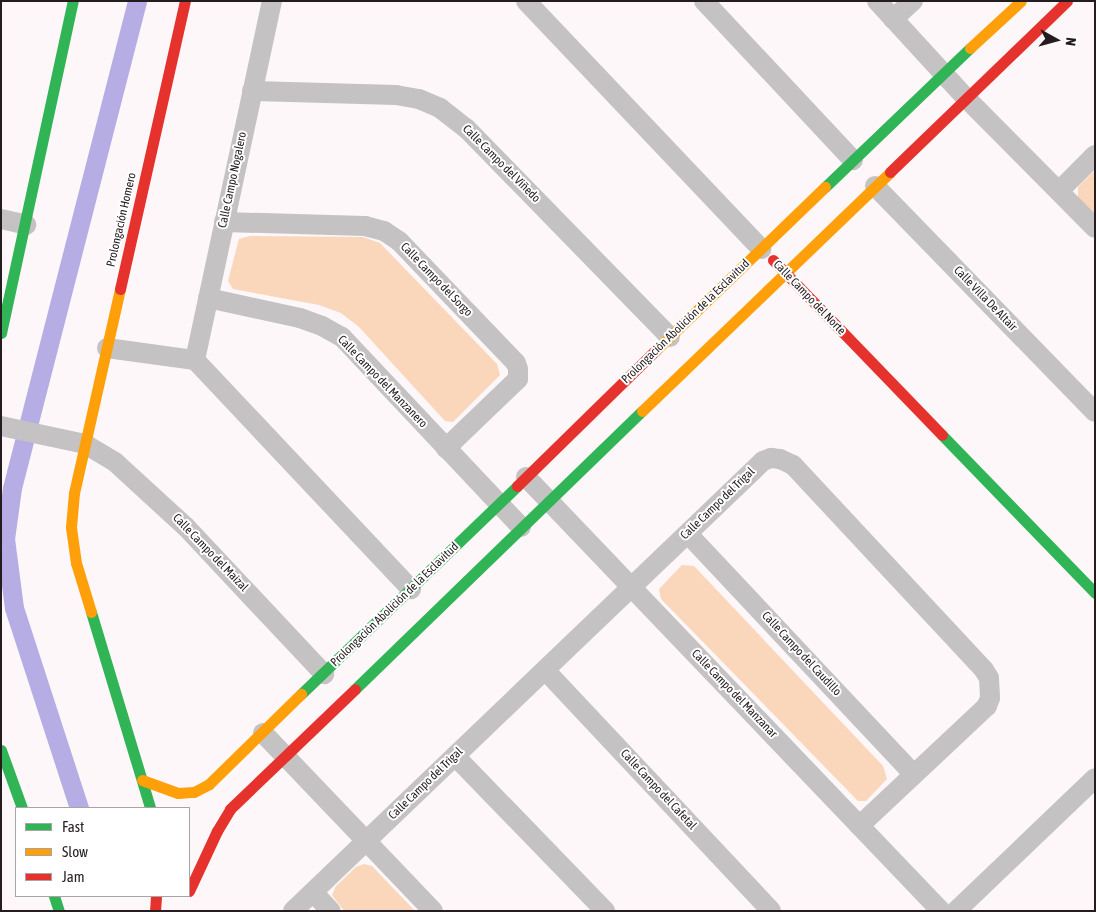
<!DOCTYPE html>
<meta charset="utf-8">
<style>
body{margin:0}
#map{position:relative;width:1096px;height:912px;overflow:hidden;background:#fdf7f9;font-family:"Asap Condensed",sans-serif}
div>[style]{position:absolute}
.green>*{inset:0;background:#fad7ba}
.canal>*{height:19px;margin:-9.5px;padding:0 9.5px;transform-origin:9.5px;border-radius:9.5px;background:#b5ade4}
.street>*{height:20px;margin:-10px;padding:0 10px;transform-origin:10px;border-radius:10px;background:#c5c2c4}
.fast>*{height:11px;margin:-5.5px;padding:0 5.5px;transform-origin:5.5px;border-radius:5.5px;background:#30b455}
.slow>*{height:11px;margin:-5.5px;padding:0 5.5px;transform-origin:5.5px;border-radius:5.5px;background:#ff9f0a}
.jam>*{height:11px;margin:-5.5px;padding:0 5.5px;transform-origin:5.5px;border-radius:5.5px;background:#e5322d}
span{translate:-50% -50%;white-space:nowrap;text-align:center;line-height:1.15;-webkit-text-stroke:4px #fff;paint-order:stroke}
.street-label{font-size:12px;color:#241c1f}
.frame{position:absolute;inset:0;border:2px solid #241c1f;pointer-events:none}
.legend{position:absolute;left:15px;top:807px;width:175px;height:90px;box-sizing:border-box;background:#fff;border:1px solid #a7a4a5;margin:0;padding:6px 9px;list-style:none;font-size:15px;color:#241c1f}
.legend li{display:flex;align-items:center;gap:10px;height:25px}
.legend b{width:25px;border:1px solid #a7a4a5}
.north{position:absolute;left:1031px;top:15px;width:50px;height:50px;-webkit-text-stroke:4px #fff;paint-order:stroke;rotate:97deg;font-size:14px;font-weight:700;line-height:20px;text-align:center;color:#241c1f}
.north::after{content:'';display:block;margin:auto;width:18px;height:22px;background:#241c1f;clip-path:polygon(50% 0,100% 100%,50% 72%,0 100%)}
</style>
<div id="map">
<div class="green">
<i style="clip-path:polygon(1095px 170px,1095px 214px,1078px 198px,1078px 187px)"></i>
<i style="clip-path:polygon(250px 236px,363px 237px,380px 243px,497px 364px,500px 375px,453px 422px,445px 421px,359px 327px,341px 313px,319px 305px,233px 289px,228px 281px,239px 239px)"></i>
<i style="clip-path:polygon(682px 565px,694px 566px,883px 766px,887px 779px,866px 801px,858px 801px,661px 599px,659px 589px)"></i>
<i style="clip-path:polygon(364px 864px,372px 866px,415px 911px,344px 911px,332px 895px,336px 886px,356px 867px)"></i>
</div>
<div class="canal">
<i style="left:79px;top:808px;width:210px;rotate:-108deg"></i>
<i style="left:14px;top:608px;width:70px;rotate:-97.4deg"></i>
<i style="left:5px;top:539px;width:51px;rotate:-82.2deg"></i>
<i style="left:12px;top:488px;width:503px;rotate:-75.6deg"></i>
</div>
<div class="street">
<i style="left:526px;top:1px;width:342px;rotate:46.5deg"></i>
<i style="left:704px;top:1px;width:218px;rotate:46.9deg"></i>
<i style="left:877px;top:1px;width:132px;rotate:47.5deg"></i>
<i style="left:966px;top:98px;width:183px;rotate:45.2deg"></i>
<i style="left:893px;top:19px;width:27px;rotate:-42deg"></i>
<i style="left:252px;top:91px;width:144px;rotate:1.6deg"></i>
<i style="left:396px;top:95px;width:23px;rotate:10deg"></i>
<i style="left:419px;top:99px;width:23px;rotate:23deg"></i>
<i style="left:440px;top:108px;width:33px;rotate:38deg"></i>
<i style="left:466px;top:128px;width:292px;rotate:45.7deg"></i>
<i style="left:875px;top:186px;width:315px;rotate:45.8deg"></i>
<i style="left:1059px;top:191px;width:51px;rotate:-45deg"></i>
<i style="left:1px;top:219px;width:26px;rotate:13deg"></i>
<i style="left:224px;top:222px;width:141px;rotate:1.6deg"></i>
<i style="left:365px;top:226px;width:20px;rotate:15deg"></i>
<i style="left:384px;top:231px;width:18px;rotate:34deg"></i>
<i style="left:399px;top:241px;width:169px;rotate:46.2deg"></i>
<i style="left:516px;top:363px;width:6px;rotate:72deg"></i>
<i style="left:518px;top:369px;width:10px;rotate:90deg"></i>
<i style="left:518px;top:379px;width:100px;rotate:136.2deg"></i>
<i style="left:208px;top:298px;width:94px;rotate:12.3deg"></i>
<i style="left:300px;top:318px;width:23px;rotate:20deg"></i>
<i style="left:322px;top:326px;width:23px;rotate:29deg"></i>
<i style="left:342px;top:337px;width:261px;rotate:46.7deg"></i>
<i style="left:107px;top:348px;width:89px;rotate:7.8deg"></i>
<i style="left:195px;top:360px;width:315px;rotate:46.7deg"></i>
<i style="left:195px;top:360px;width:367px;rotate:-77.9deg"></i>
<i style="left:1px;top:426px;width:86px;rotate:12.1deg"></i>
<i style="left:85px;top:444px;width:35px;rotate:31deg"></i>
<i style="left:115px;top:462px;width:96px;rotate:42.5deg"></i>
<i style="left:186px;top:527px;width:202px;rotate:46.8deg"></i>
<i style="left:526px;top:477px;width:600px;rotate:46.28deg"></i>
<i style="left:688px;top:534px;width:330px;rotate:46.8deg"></i>
<i style="left:545px;top:670px;width:330px;rotate:46.8deg"></i>
<i style="left:263px;top:733px;width:246px;rotate:46.3deg"></i>
<i style="left:455px;top:756px;width:216px;rotate:45.9deg"></i>
<i style="left:313px;top:892px;width:26px;rotate:47deg"></i>
<i style="left:293px;top:911px;width:651px;rotate:-43.75deg"></i>
<i style="left:763px;top:461px;width:9px;rotate:-21deg"></i>
<i style="left:771px;top:458px;width:9px;rotate:6deg"></i>
<i style="left:780px;top:459px;width:14px;rotate:25deg"></i>
<i style="left:793px;top:465px;width:280px;rotate:47deg"></i>
<i style="left:984px;top:670px;width:9px;rotate:58deg"></i>
<i style="left:989px;top:678px;width:20px;rotate:87deg"></i>
<i style="left:990px;top:698px;width:9px;rotate:111deg"></i>
<i style="left:987px;top:706px;width:175px;rotate:136.8deg"></i>
<i style="left:956px;top:911px;width:192px;rotate:-43.7deg"></i>
</div>
<div class="fast">
<i style="left:825px;top:187px;width:201px;rotate:-43.8deg"></i>
<i style="left:1px;top:333px;width:340px;rotate:-77.8deg"></i>
<i style="left:942px;top:435px;width:220px;rotate:45.9deg"></i>
<i style="left:91px;top:612px;width:205px;rotate:73.2deg"></i>
<i style="left:355px;top:689px;width:400px;rotate:-44.1deg"></i>
<i style="left:301px;top:694px;width:300px;rotate:-43.9deg"></i>
<i style="left:1px;top:750px;width:62px;rotate:70.1deg"></i>
<i style="left:54px;top:896px;width:16px;rotate:72deg"></i>
</div>
<div class="slow">
<i style="left:970px;top:48px;width:69px;rotate:-42.7deg"></i>
<i style="left:656px;top:350px;width:235px;rotate:-44deg"></i>
<i style="left:642px;top:411px;width:344px;rotate:-43.9deg"></i>
<i style="left:91px;top:612px;width:51px;rotate:-107deg"></i>
<i style="left:76px;top:563px;width:36px;rotate:-98deg"></i>
<i style="left:71px;top:527px;width:34px;rotate:-85deg"></i>
<i style="left:74px;top:493px;width:209px;rotate:-77.3deg"></i>
<i style="left:142px;top:780px;width:38px;rotate:20deg"></i>
<i style="left:178px;top:793px;width:16px;rotate:-4deg"></i>
<i style="left:194px;top:792px;width:17px;rotate:-28deg"></i>
<i style="left:209px;top:784px;width:129px;rotate:-44.4deg"></i>
</div>
<div class="jam">
<i style="left:890px;top:172px;width:246px;rotate:-44deg"></i>
<i style="left:773px;top:260px;width:243px;rotate:46deg"></i>
<i style="left:120px;top:289px;width:295px;rotate:-77.3deg"></i>
<i style="left:517px;top:486px;width:194px;rotate:-44.4deg"></i>
<i style="left:189px;top:891px;width:66px;rotate:-65deg"></i>
<i style="left:217px;top:831px;width:26px;rotate:-59deg"></i>
<i style="left:230px;top:809px;width:173px;rotate:-43.8deg"></i>
<i style="left:155px;top:911px;width:15px;rotate:-86deg"></i>
</div>
<div class="street-label">
<span style="left:501px;top:164px;rotate:45deg">Calle Campo del Viñedo</span>
<span style="left:233px;top:180px;rotate:-78deg">Calle Campo Nogalero</span>
<span style="left:122px;top:220px;rotate:-77deg">Prolongación Homero</span>
<span style="left:436px;top:280px;rotate:46deg">Calle Campo del Sorgo</span>
<span style="left:809px;top:298px;rotate:46deg">Calle Campo del Norte</span>
<span style="left:985px;top:299px;rotate:46deg">Calle Villa De Altair</span>
<span style="left:686px;top:322px;rotate:-44deg">Prolongación Abolición de la Esclavitud</span>
<span style="left:382px;top:382px;rotate:46deg">Calle Campo del Manzanero</span>
<span style="left:718px;top:504px;rotate:-44deg">Calle Campo del Trigal</span>
<span style="left:210px;top:553px;rotate:46deg">Calle Campo del Maizal</span>
<span style="left:395px;top:605px;rotate:-44deg">Prolongación Abolición de la Esclavitud</span>
<span style="left:801px;top:654px;rotate:47deg">Calle Campo del Caudillo</span>
<span style="left:734px;top:694px;rotate:46deg">Calle Campo del Manzanar</span>
<span style="left:426px;top:784px;rotate:-44deg">Calle Campo del Trigal</span>
<span style="left:658px;top:790px;rotate:47deg">Calle Campo del Cafetal</span>
</div>
<div class="frame"></div>
<ul class="legend">
<li><b style="height:6px;background:#30b455"></b>Fast</li>
<li><b style="height:6px;background:#ff9f0a"></b>Slow</li>
<li><b style="height:6px;background:#e5322d"></b>Jam</li>
</ul>
<div class="north">N</div>
</div>
